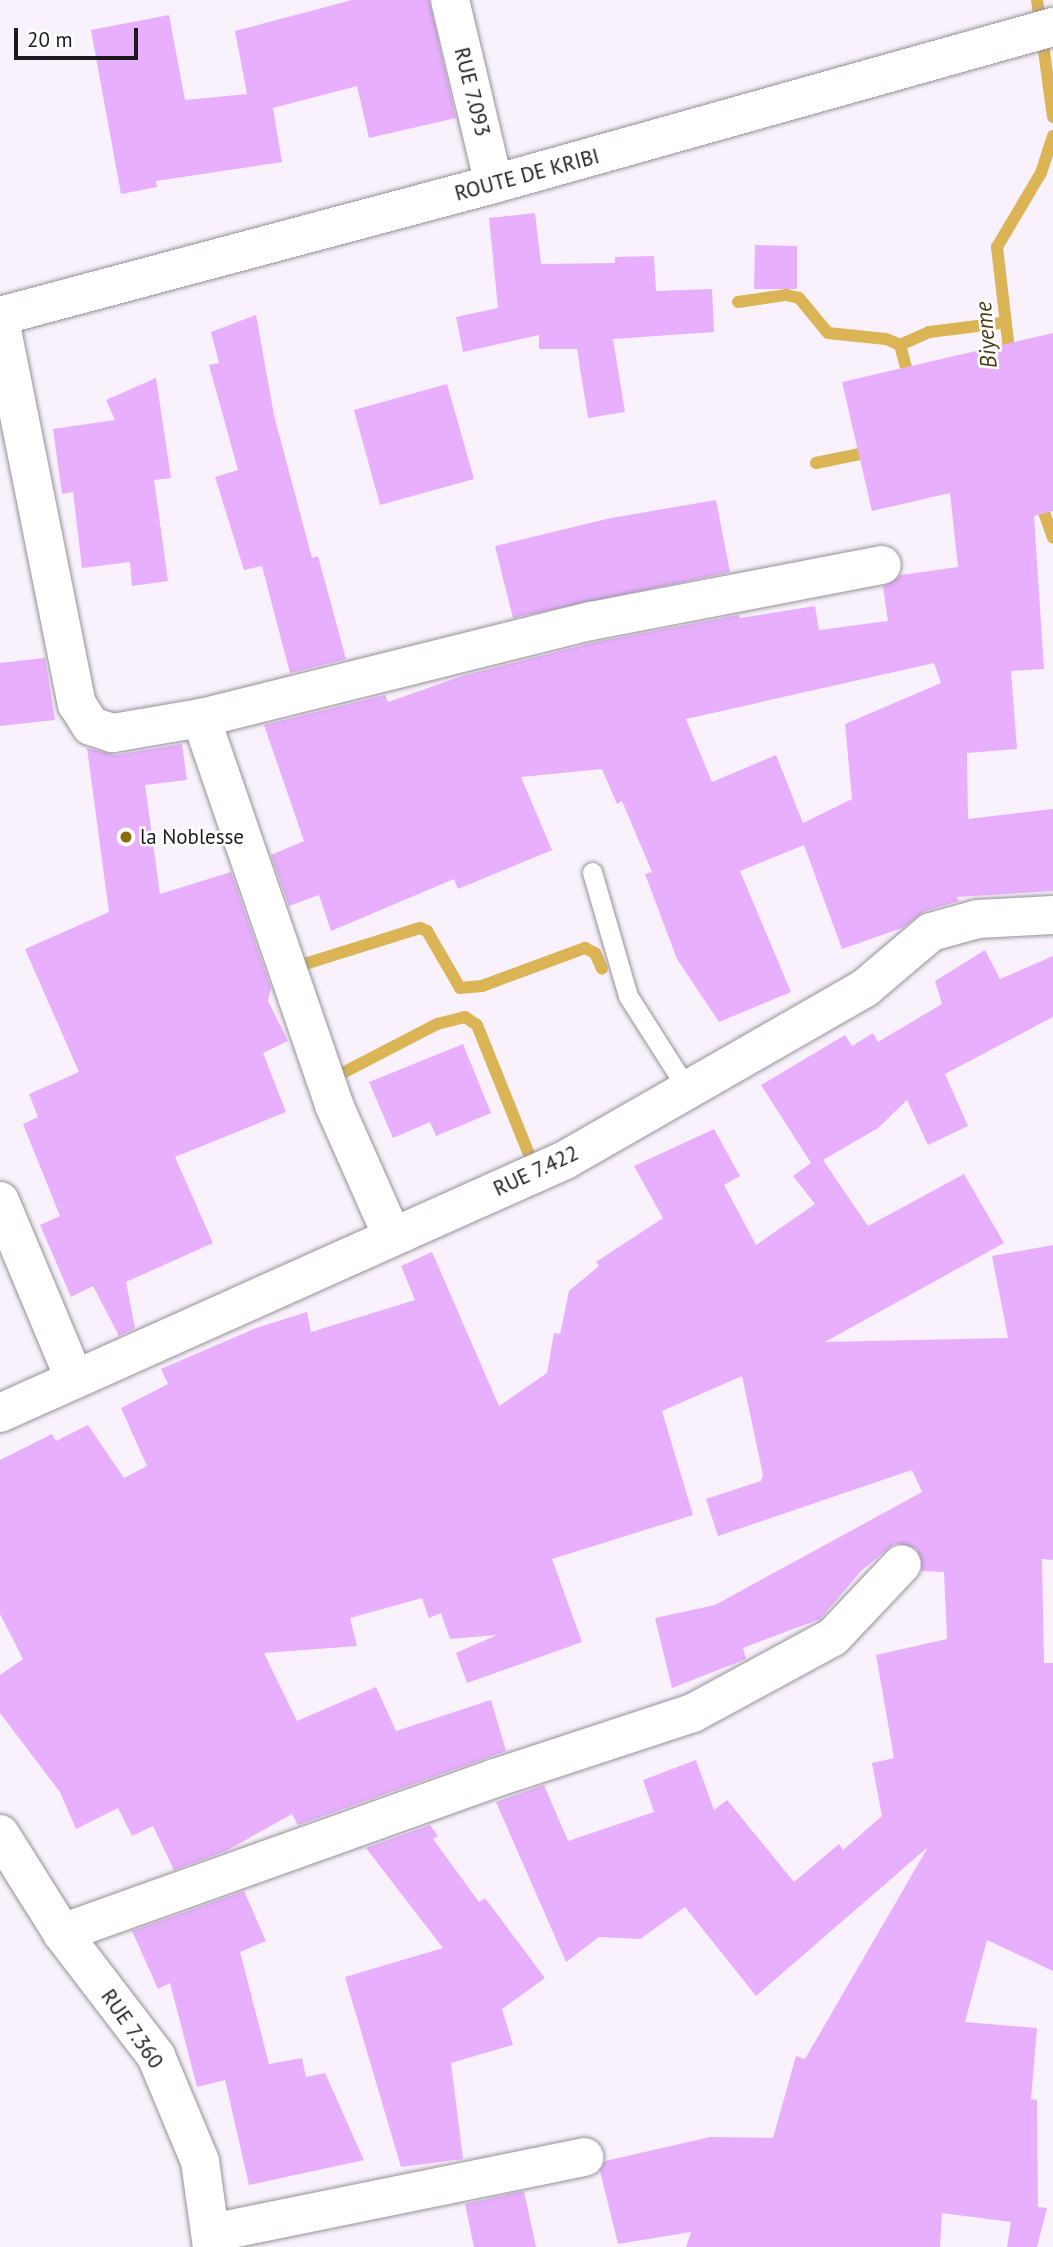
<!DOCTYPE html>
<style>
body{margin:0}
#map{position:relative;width:1053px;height:2247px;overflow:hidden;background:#f9f2fc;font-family:"PT Sans",sans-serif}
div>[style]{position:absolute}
.stream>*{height:12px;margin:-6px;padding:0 6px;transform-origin:6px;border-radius:6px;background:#dbb455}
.building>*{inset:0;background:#e7affe}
.roads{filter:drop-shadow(0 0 2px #97919a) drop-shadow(0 0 2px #97919a)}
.service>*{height:19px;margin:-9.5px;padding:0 9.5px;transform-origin:9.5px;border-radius:9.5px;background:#fff}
.minor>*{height:38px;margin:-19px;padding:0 19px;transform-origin:19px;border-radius:19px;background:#fff}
.secondary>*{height:38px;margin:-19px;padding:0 19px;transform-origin:19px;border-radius:19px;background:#fff}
.dots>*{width:19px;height:19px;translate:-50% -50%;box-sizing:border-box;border:4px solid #fff;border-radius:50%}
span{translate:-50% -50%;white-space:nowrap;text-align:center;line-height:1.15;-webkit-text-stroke:5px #fff;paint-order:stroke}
.street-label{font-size:21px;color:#1b191c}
.poi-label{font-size:21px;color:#1b191c}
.left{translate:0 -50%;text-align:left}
.water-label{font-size:23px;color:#4c3c14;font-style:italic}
.scale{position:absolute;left:14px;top:28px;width:124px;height:32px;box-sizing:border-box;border:4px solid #1b191c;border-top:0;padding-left:9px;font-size:21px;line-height:24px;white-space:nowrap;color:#1b191c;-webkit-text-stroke:5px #fff;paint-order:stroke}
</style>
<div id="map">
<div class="stream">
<i style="left:1037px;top:0;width:118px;rotate:82.2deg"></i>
<i style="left:738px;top:302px;width:49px;rotate:-8.3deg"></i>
<i style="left:786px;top:295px;width:13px;rotate:13deg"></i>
<i style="left:799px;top:298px;width:45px;rotate:50.4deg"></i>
<i style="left:828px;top:333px;width:58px;rotate:5.9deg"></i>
<i style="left:886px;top:339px;width:15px;rotate:23deg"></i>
<i style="left:900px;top:345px;width:38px;rotate:75deg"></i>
<i style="left:900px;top:345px;width:32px;rotate:-24deg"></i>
<i style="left:929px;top:332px;width:73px;rotate:-7.1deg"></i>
<i style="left:1010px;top:358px;width:112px;rotate:-96.7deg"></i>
<i style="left:997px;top:247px;width:86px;rotate:-59.3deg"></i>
<i style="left:1041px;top:173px;width:39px;rotate:-72deg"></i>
<i style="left:816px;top:463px;width:59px;rotate:-11.7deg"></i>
<i style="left:1039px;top:498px;width:42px;rotate:70.7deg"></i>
<i style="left:292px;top:968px;width:134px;rotate:-17.4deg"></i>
<i style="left:420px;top:928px;width:8px;rotate:23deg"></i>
<i style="left:427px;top:931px;width:66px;rotate:59.9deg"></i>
<i style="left:460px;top:988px;width:22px;rotate:-5deg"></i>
<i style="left:482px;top:986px;width:110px;rotate:-20.3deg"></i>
<i style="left:585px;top:948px;width:11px;rotate:27deg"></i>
<i style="left:595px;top:953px;width:17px;rotate:66deg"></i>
<i style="left:331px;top:1079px;width:119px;rotate:-27.4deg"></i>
<i style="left:437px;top:1024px;width:29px;rotate:-14deg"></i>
<i style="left:465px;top:1017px;width:14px;rotate:34deg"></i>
<i style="left:477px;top:1025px;width:137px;rotate:68.1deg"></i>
</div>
<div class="building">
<i style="clip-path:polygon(352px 0,429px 0,456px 118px,369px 138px,357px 86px,273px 108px,282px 162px,156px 181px,157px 187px,121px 194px,91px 30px,169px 15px,185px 100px,247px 94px,235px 31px)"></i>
<i style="clip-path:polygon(535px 213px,541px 264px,615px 263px,615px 257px,654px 256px,656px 291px,712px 289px,714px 332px,613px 339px,625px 412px,588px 418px,577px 349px,539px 349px,539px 335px,463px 352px,456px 317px,498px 308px,489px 218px)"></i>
<i style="clip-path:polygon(755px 245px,797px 246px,797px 289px,754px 289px)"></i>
<i style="clip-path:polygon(256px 315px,274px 415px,312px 558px,318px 556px,346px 659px,290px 673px,262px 566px,244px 570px,215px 477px,238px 470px,209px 365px,219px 363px,211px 332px)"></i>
<i style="clip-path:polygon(evenodd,1053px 333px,1053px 511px,1034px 516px,1044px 669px,1011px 671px,1017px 749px,967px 753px,968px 819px,1053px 809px,1053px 891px,957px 897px,959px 901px,925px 911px,902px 928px,842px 949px,804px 845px,740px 871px,791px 992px,719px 1022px,677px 959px,645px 874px,652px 872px,622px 801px,617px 804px,602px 769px,521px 777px,552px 850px,458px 889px,454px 879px,331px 931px,319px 895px,289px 906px,271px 855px,304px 841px,264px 725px,385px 695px,388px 702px,462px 676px,596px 642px,739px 615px,740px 618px,815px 606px,819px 630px,888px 621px,883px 587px,901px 575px,958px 567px,950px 493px,872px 511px,842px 382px,1053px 333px,934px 663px,941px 683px,845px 724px,852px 799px,803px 823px,776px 755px,712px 782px,686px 719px,934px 663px)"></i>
<i style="clip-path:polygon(156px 378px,171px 478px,154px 480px,168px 581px,132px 586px,130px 562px,82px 568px,73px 492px,62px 494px,53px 429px,115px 420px,106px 400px)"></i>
<i style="clip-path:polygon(447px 384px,474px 479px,380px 505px,354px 410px)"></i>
<i style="clip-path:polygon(716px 500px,730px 572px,513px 618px,495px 546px,611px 518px)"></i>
<i style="clip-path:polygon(45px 658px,55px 720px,0 726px,0 663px)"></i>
<i style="clip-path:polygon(182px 744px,187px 780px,145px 785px,160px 894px,231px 872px,271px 988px,268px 1001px,288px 1041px,263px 1053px,286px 1112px,175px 1157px,213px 1243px,126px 1282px,135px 1328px,119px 1336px,93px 1286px,71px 1297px,40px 1225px,60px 1216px,23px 1124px,38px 1117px,29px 1094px,79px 1072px,25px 949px,109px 912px,87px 748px,116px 755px)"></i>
<i style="clip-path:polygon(985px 950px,1000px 979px,1053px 956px,1053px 1017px,945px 1074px,968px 1126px,928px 1145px,907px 1100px,878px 1128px,823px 1160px,868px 1226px,964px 1174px,1004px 1243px,825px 1342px,1008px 1338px,992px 1256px,1053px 1245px,1053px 1560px,1042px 1559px,1044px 1663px,1053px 1663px,1053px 1971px,987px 1940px,965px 2022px,1037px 2028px,1031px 2099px,1037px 2100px,1038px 2207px,1047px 2208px,1037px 2247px,1007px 2247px,1011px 2222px,942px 2213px,940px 2247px,686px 2247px,691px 2232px,618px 2244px,600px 2171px,605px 2161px,710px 2137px,773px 2138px,796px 2056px,805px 2059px,928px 1847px,756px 1996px,685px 1907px,640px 1939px,599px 1937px,566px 1962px,496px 1802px,544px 1785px,568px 1841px,654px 1812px,643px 1780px,696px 1760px,714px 1810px,727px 1800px,794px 1882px,839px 1844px,843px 1850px,882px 1816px,872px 1763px,894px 1758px,876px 1655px,947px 1639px,944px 1572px,922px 1571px,917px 1549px,895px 1543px,862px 1570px,820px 1619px,743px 1648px,746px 1659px,672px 1688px,655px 1618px,715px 1605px,922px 1492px,912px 1470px,718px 1536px,706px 1499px,761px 1481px,763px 1475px,742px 1376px,662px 1411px,693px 1515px,552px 1559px,582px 1642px,467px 1683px,456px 1653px,497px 1635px,450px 1639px,441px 1613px,429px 1618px,422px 1598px,350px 1618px,357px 1646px,264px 1653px,297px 1721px,376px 1687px,396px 1731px,491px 1700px,506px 1751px,298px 1825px,292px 1814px,226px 1851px,174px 1870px,153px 1826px,132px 1836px,118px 1808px,76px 1829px,60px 1792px,0 1713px,0 1675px,23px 1659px,0 1614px,0 1460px,52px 1434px,56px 1441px,88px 1425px,124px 1478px,147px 1466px,121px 1408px,168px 1384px,161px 1369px,256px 1328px,307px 1312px,311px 1332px,415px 1300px,401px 1266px,432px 1252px,499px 1406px,547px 1373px,554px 1333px,560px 1334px,569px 1291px,599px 1266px,596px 1262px,663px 1218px,634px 1166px,714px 1129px,740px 1176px,724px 1185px,756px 1245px,815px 1204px,793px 1176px,811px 1163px,761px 1085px,845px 1035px,852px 1046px,873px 1033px,878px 1042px,942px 1004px,935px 981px)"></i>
<i style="clip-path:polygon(463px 1044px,491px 1113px,436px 1136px,430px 1122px,393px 1138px,369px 1082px)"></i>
<i style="clip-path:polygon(430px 1825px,438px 1836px,433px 1839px,479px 1902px,485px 1898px,545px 1978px,502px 2009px,513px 2045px,451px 2063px,463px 2159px,401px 2167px,345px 1977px,443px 1948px,366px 1848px)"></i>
<i style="clip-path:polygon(244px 1891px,266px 1941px,240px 1952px,269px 2064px,302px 2058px,306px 2077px,325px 2073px,364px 2160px,249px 2185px,225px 2080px,197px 2087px,170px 1983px,158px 1989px,132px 1931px)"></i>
<i style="clip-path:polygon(524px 2191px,536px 2247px,474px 2247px,465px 2204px)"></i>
</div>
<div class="roads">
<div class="service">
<i style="left:592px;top:872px;width:129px;rotate:73.8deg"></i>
<i style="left:628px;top:996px;width:108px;rotate:57.5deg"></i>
</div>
<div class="minor">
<i style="left:450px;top:0;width:189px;rotate:76.6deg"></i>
<i style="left:0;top:320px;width:392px;rotate:78.7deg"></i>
<i style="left:77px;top:704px;width:26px;rotate:58deg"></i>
<i style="left:91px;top:726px;width:23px;rotate:18deg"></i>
<i style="left:113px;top:733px;width:89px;rotate:-9.7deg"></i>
<i style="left:201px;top:718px;width:402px;rotate:-14deg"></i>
<i style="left:591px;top:621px;width:296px;rotate:-10.9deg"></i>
<i style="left:201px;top:718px;width:409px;rotate:71deg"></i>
<i style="left:334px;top:1105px;width:143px;rotate:66.1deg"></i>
<i style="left:0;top:1201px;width:192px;rotate:67.3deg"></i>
<i style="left:0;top:1413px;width:619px;rotate:-24.12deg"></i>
<i style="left:565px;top:1160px;width:346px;rotate:-29.8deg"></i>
<i style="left:865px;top:988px;width:87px;rotate:-40.3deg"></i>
<i style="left:931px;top:932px;width:49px;rotate:-15.5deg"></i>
<i style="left:978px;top:919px;width:75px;rotate:-3.1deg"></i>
<i style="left:0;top:1834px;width:117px;rotate:57.9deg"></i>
<i style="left:62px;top:1933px;width:155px;rotate:52.6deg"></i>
<i style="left:156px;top:2056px;width:114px;rotate:67.3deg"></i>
<i style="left:200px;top:2161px;width:87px;rotate:82.1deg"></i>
<i style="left:62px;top:1933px;width:460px;rotate:-19.7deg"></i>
<i style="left:495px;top:1778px;width:208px;rotate:-18.2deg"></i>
<i style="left:693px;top:1713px;width:159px;rotate:-28.5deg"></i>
<i style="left:833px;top:1637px;width:100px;rotate:-46.6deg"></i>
<i style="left:211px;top:2233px;width:381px;rotate:-11.5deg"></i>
</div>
<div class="secondary">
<i style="left:0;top:316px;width:511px;rotate:-14.96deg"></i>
<i style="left:494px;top:184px;width:581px;rotate:-15.69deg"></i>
</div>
</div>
<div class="dots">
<i style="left:126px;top:837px;background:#8a6a09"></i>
</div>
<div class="street-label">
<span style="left:472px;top:92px;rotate:76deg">RUE 7.093</span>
<span style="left:527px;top:175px;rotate:-15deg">ROUTE DE KRIBI</span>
<span style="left:536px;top:1171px;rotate:-25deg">RUE 7.422</span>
<span style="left:132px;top:2029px;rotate:55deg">RUE 7.360</span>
</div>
<div class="poi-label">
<span class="left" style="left:140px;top:837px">la Noblesse</span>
</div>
<div class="water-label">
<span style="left:986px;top:335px;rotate:-95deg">Biyeme</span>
</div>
<div class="scale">20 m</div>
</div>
